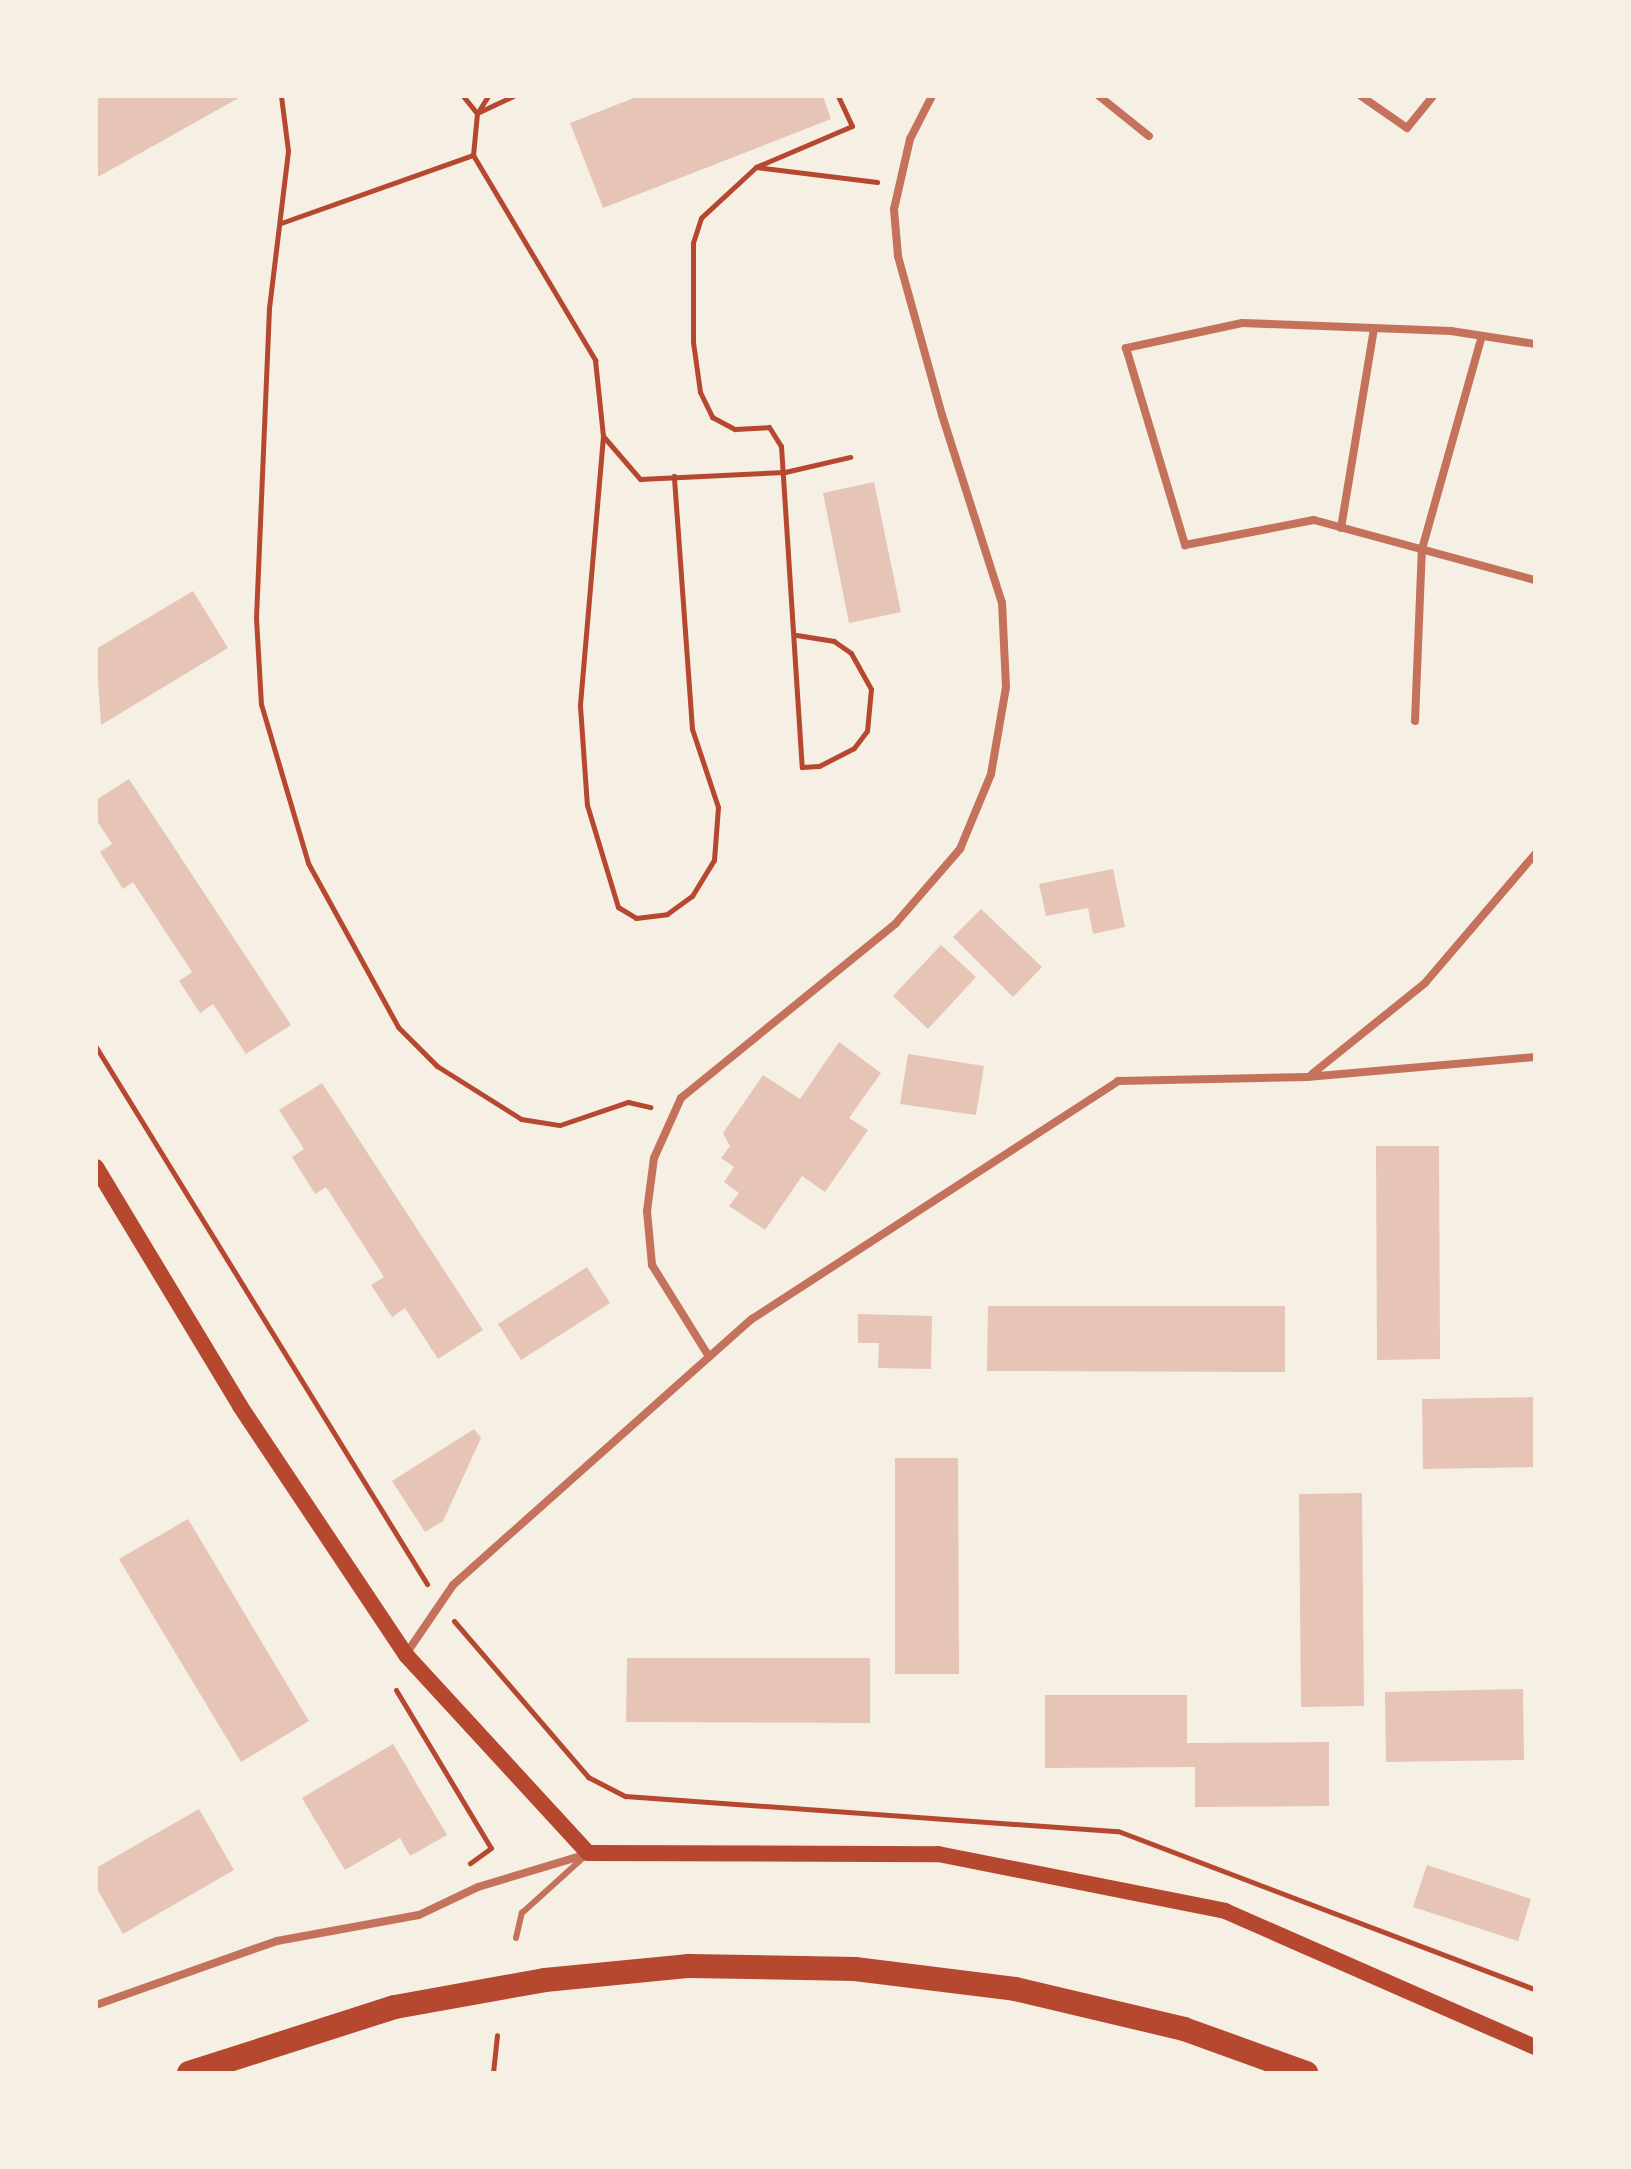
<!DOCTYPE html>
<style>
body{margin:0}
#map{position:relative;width:1631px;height:2169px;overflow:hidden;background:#f6efe4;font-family:Overpass,sans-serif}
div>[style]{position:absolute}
.building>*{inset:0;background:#e6c5b7}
.path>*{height:5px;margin:-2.5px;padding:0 2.5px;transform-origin:2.5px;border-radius:2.5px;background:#b5482f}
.service>*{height:6px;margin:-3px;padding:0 3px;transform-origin:3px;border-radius:3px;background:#c5725c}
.minor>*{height:8px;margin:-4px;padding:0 4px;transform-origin:4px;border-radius:4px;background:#c5725c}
.secondary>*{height:16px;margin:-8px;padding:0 8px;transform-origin:8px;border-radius:8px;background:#b5482f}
.motorway>*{height:24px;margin:-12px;padding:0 12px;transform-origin:12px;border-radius:12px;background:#b5482f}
span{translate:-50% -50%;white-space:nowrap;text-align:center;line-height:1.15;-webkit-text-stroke:8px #f6efe4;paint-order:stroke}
.frame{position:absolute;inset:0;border:98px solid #f6efe4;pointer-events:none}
</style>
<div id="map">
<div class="building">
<i style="clip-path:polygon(96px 96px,242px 96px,96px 178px)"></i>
<i style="clip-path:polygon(639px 96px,823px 96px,831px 119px,603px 208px,570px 123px)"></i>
<i style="clip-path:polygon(874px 482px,901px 612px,849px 623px,823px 493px)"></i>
<i style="clip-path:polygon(193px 591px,228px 648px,101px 725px,96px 649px)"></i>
<i style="clip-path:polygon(129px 779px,291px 1025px,246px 1054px,213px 1004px,200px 1013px,179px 981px,192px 972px,133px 882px,123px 889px,100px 852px,112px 844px,96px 819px,96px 800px)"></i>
<i style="clip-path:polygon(1113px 869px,1125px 927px,1093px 934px,1088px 908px,1046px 916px,1039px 884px)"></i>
<i style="clip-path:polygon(981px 909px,1042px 967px,1013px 997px,953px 937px)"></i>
<i style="clip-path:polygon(941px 945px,976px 977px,928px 1029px,893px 996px)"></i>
<i style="clip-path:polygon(839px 1042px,881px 1073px,849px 1118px,868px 1130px,825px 1192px,802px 1176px,765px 1230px,729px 1206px,739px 1193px,724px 1182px,734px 1167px,721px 1158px,730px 1146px,723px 1133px,763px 1075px,800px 1099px)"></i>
<i style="clip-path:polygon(908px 1054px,984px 1066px,976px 1115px,900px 1104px)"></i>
<i style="clip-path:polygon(322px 1083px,483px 1330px,438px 1359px,405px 1308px,392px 1317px,371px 1285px,384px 1277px,326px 1187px,315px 1194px,292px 1157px,304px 1149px,279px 1110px)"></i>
<i style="clip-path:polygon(1376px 1146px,1439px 1146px,1440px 1359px,1377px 1360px)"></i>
<i style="clip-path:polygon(587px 1267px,610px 1303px,521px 1360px,498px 1324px)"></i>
<i style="clip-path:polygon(988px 1306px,1285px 1306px,1285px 1372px,987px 1371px)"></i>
<i style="clip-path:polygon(858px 1314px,932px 1316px,931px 1369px,878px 1368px,879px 1343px,858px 1343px)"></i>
<i style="clip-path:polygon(1535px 1397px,1535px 1467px,1423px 1469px,1422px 1399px)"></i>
<i style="clip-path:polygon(474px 1429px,481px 1438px,443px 1521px,425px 1532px,392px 1481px)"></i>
<i style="clip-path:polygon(895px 1458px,958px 1458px,959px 1674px,895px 1674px)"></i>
<i style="clip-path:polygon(1362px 1493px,1364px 1706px,1301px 1707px,1299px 1494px)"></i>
<i style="clip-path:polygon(188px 1519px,309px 1721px,241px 1762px,119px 1559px)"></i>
<i style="clip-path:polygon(627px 1658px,870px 1658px,870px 1723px,626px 1722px)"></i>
<i style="clip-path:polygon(1523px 1689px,1524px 1760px,1386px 1762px,1385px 1692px)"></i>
<i style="clip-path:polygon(1045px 1695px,1187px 1695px,1187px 1743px,1329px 1742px,1329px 1806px,1195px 1807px,1195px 1767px,1045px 1768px)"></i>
<i style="clip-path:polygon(393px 1744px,447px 1835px,410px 1856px,400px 1838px,345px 1870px,302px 1798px)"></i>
<i style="clip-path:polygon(199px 1809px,234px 1870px,123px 1934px,96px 1887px,96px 1868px)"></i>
<i style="clip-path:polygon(1427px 1865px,1531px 1899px,1518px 1941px,1413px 1907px)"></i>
</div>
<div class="path">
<i style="left:281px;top:96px;width:55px;rotate:82.7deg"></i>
<i style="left:288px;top:151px;width:158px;rotate:96.9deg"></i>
<i style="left:269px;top:308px;width:310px;rotate:92.4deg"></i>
<i style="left:256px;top:618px;width:86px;rotate:86.7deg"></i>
<i style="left:261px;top:704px;width:166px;rotate:73.5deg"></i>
<i style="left:308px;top:863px;width:187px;rotate:61.2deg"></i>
<i style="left:398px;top:1027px;width:55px;rotate:45deg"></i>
<i style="left:437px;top:1066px;width:99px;rotate:32.2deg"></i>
<i style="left:521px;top:1119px;width:39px;rotate:9deg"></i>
<i style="left:560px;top:1125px;width:72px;rotate:-18.7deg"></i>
<i style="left:628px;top:1102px;width:23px;rotate:13deg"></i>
<i style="left:463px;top:96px;width:22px;rotate:51deg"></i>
<i style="left:477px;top:113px;width:42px;rotate:95.4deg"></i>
<i style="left:838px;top:96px;width:33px;rotate:65deg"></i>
<i style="left:852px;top:126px;width:104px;rotate:156.9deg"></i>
<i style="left:756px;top:167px;width:122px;rotate:7.1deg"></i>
<i style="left:478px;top:112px;width:19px;rotate:-58deg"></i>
<i style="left:477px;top:113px;width:40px;rotate:-25deg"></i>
<i style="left:756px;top:167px;width:75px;rotate:137.2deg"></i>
<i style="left:701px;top:218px;width:26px;rotate:108deg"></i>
<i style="left:693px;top:243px;width:99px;rotate:90deg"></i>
<i style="left:693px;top:342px;width:50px;rotate:82deg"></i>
<i style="left:700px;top:392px;width:28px;rotate:64deg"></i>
<i style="left:712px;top:417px;width:26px;rotate:28deg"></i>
<i style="left:735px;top:429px;width:34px;rotate:-3deg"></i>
<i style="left:769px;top:427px;width:22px;rotate:58deg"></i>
<i style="left:781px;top:446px;width:322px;rotate:86.3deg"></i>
<i style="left:802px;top:767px;width:17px;rotate:-3deg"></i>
<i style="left:819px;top:766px;width:39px;rotate:-27deg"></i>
<i style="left:854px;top:748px;width:21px;rotate:-53deg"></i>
<i style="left:867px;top:731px;width:42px;rotate:-84.6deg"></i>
<i style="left:871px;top:689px;width:41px;rotate:-119.1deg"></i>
<i style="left:851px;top:653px;width:21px;rotate:-145deg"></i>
<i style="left:834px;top:641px;width:38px;rotate:-171deg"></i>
<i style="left:281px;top:223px;width:204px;rotate:-19.5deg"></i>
<i style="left:473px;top:155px;width:239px;rotate:59.2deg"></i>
<i style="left:595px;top:360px;width:76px;rotate:84deg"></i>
<i style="left:603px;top:436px;width:57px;rotate:49.3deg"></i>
<i style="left:640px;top:479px;width:145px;rotate:-2.8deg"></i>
<i style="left:785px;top:472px;width:67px;rotate:-13deg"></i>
<i style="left:603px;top:436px;width:271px;rotate:94.9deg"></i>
<i style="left:580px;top:706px;width:99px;rotate:86deg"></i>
<i style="left:587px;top:805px;width:107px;rotate:73.1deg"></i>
<i style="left:618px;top:907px;width:21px;rotate:31deg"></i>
<i style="left:636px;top:918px;width:31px;rotate:-7deg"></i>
<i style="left:667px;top:914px;width:31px;rotate:-36deg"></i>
<i style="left:692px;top:896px;width:42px;rotate:-58.6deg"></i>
<i style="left:714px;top:860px;width:53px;rotate:-85.7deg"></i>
<i style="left:718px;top:807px;width:82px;rotate:-108.4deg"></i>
<i style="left:692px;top:729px;width:254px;rotate:-94.1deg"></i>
<i style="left:96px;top:1047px;width:631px;rotate:58.35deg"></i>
<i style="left:454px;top:1621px;width:206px;rotate:49.3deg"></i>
<i style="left:588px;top:1777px;width:42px;rotate:27.2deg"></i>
<i style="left:625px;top:1796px;width:494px;rotate:4.1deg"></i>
<i style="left:1118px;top:1831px;width:446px;rotate:20.8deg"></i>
<i style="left:396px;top:1690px;width:184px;rotate:59deg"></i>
<i style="left:491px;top:1848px;width:26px;rotate:144deg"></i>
<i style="left:493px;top:2073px;width:38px;rotate:-84deg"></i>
</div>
<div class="service">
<i style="left:516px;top:1938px;width:26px;rotate:-77deg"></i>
<i style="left:522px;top:1913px;width:85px;rotate:-42.1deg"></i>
</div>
<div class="minor">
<i style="left:1099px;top:96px;width:64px;rotate:38.7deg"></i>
<i style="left:1361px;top:96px;width:56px;rotate:34.8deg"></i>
<i style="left:1407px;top:128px;width:41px;rotate:-50.9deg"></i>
<i style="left:1535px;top:344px;width:85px;rotate:-171.2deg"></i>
<i style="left:1451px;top:331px;width:209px;rotate:-177.8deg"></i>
<i style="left:1242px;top:323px;width:119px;rotate:167.8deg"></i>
<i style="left:1126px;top:348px;width:206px;rotate:73.3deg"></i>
<i style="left:1185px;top:545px;width:131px;rotate:-11deg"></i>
<i style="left:1314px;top:520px;width:229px;rotate:15.2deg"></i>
<i style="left:1341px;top:528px;width:202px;rotate:-80.6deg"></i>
<i style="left:1415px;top:721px;width:172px;rotate:-87.7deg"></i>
<i style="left:1422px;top:549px;width:221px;rotate:-74.3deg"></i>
<i style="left:1312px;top:1074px;width:145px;rotate:-38.8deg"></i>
<i style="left:1425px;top:983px;width:170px;rotate:-49.5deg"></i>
<i style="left:708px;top:1355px;width:106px;rotate:-121.9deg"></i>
<i style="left:652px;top:1265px;width:54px;rotate:-95.3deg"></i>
<i style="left:647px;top:1211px;width:53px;rotate:-82.5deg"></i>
<i style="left:654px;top:1158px;width:66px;rotate:-65.8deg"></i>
<i style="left:681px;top:1098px;width:277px;rotate:-39.1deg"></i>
<i style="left:896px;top:923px;width:98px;rotate:-49.1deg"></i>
<i style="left:960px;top:849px;width:81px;rotate:-67.5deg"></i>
<i style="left:991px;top:774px;width:88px;rotate:-80.2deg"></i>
<i style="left:1006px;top:687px;width:84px;rotate:-92.7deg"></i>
<i style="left:1002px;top:603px;width:197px;rotate:-107.7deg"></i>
<i style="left:942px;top:415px;width:165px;rotate:-105.5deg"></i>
<i style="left:898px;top:256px;width:47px;rotate:-94.9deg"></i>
<i style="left:894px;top:209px;width:72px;rotate:-77.1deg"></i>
<i style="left:910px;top:139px;width:48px;rotate:-62.9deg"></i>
<i style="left:406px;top:1654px;width:83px;rotate:-55.7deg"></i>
<i style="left:453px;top:1585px;width:400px;rotate:-41.7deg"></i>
<i style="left:752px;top:1319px;width:437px;rotate:-33deg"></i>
<i style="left:1118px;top:1081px;width:189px;rotate:-1.2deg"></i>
<i style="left:1307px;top:1077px;width:229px;rotate:-5deg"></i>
<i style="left:96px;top:2005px;width:192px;rotate:-19.5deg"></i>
<i style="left:277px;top:1941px;width:144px;rotate:-10.4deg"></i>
<i style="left:419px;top:1915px;width:65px;rotate:-25.4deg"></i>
<i style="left:478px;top:1887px;width:114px;rotate:-16.8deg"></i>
</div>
<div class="secondary">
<i style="left:96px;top:1167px;width:279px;rotate:58.9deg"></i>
<i style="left:240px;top:1406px;width:299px;rotate:56.3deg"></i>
<i style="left:406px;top:1655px;width:269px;rotate:47.4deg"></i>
<i style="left:588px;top:1853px;width:350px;rotate:0.2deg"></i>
<i style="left:938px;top:1854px;width:293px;rotate:11.2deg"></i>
<i style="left:1225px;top:1911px;width:339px;rotate:23.7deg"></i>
</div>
<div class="motorway">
<i style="left:189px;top:2073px;width:216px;rotate:-17.8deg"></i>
<i style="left:395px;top:2007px;width:152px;rotate:-10.2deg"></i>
<i style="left:545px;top:1980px;width:145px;rotate:-5.6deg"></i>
<i style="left:689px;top:1966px;width:166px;rotate:1deg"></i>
<i style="left:855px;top:1969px;width:161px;rotate:7.1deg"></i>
<i style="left:1015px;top:1989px;width:174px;rotate:13.3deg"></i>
<i style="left:1184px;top:2029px;width:130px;rotate:19.8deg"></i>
</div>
<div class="frame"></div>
</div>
